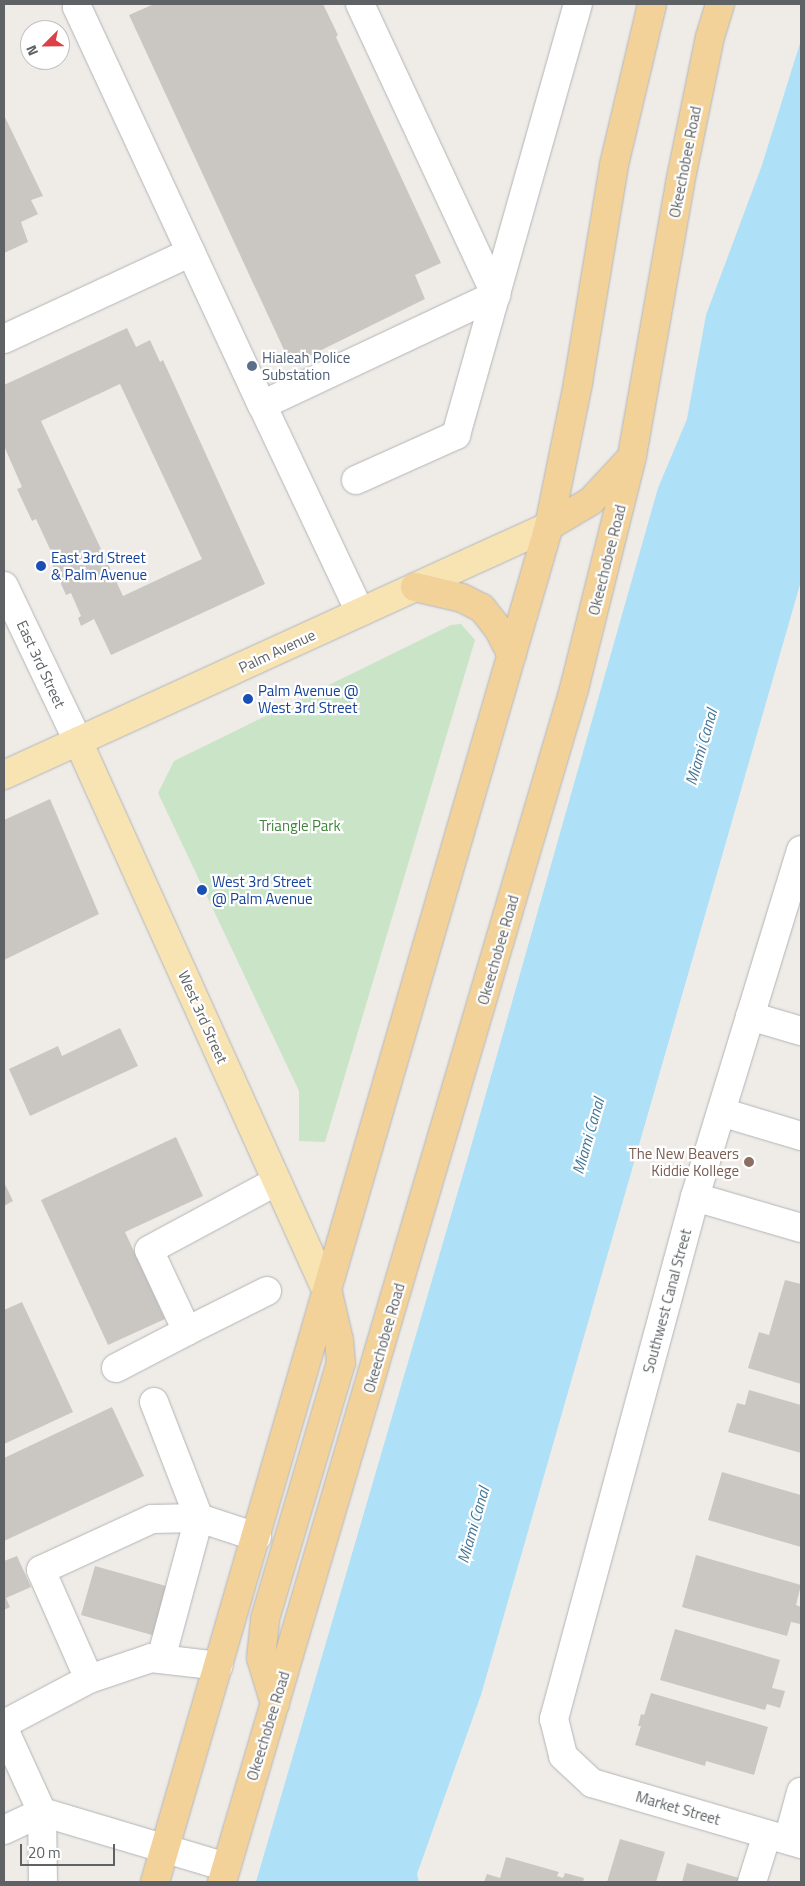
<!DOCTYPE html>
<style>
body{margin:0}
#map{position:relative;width:805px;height:1886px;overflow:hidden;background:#efece7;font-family:"Titillium Web",sans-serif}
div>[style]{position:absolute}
.green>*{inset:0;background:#c9e4c6}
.water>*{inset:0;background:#aee0f7}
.building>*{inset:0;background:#cac7c3}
.roads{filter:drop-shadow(0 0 1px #b2b4b7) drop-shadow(0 0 1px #b2b4b7)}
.minor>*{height:28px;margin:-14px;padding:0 14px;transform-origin:14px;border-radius:14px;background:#fff}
.major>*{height:28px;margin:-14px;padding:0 14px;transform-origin:14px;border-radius:14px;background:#f8e4b3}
.highway>*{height:28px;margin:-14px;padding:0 14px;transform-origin:14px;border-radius:14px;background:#f3d299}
.dots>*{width:14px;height:14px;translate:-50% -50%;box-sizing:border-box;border:2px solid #fff;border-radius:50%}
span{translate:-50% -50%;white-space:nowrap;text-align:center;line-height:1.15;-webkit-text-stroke:4.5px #fff;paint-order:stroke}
.street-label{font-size:15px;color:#5e6265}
.service-label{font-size:15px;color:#4e5e75}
.left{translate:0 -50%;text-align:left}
.transit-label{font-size:15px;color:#164399}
.park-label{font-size:15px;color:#43843e}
.education-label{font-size:15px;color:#785e54}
.right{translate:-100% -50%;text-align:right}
.water-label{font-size:16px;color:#457797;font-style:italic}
.frame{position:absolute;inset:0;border:5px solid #5e6265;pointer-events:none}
.north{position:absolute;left:20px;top:20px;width:50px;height:50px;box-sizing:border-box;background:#fff;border:1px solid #bfc0c1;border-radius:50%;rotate:247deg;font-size:14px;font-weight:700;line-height:20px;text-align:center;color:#5e6265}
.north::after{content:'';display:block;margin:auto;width:18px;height:22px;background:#da4248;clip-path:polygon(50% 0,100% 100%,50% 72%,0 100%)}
.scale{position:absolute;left:20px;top:1844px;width:95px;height:22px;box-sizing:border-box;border:2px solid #5e6265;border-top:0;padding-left:6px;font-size:15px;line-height:18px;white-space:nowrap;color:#5e6265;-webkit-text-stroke:4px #fff;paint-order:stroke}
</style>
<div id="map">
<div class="green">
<i style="clip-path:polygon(461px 624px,475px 640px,325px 1142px,299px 1141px,299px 1091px,158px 793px,174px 761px,451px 625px)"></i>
</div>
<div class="water">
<i style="clip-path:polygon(801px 40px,801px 581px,481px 1695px,417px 1874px,419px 1882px,256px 1882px,468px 1157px,658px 488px,687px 419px,706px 315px,762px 165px)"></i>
</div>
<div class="building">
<i style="clip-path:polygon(154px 4px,323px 4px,338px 35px,336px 37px,441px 263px,415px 275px,425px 299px,291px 365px,129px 15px)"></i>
<i style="clip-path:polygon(4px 115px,43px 196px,31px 200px,38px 214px,21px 222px,28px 242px,4px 253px)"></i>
<i style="clip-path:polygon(evenodd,127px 328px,136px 347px,150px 340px,160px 362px,163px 360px,265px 584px,111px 655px,94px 619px,81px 626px,78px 618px,81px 616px,71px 593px,66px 595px,52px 564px,56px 562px,36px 519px,32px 521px,17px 489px,22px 487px,4px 446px,4px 385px,127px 328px,120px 384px,202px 559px,123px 596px,41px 421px,120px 384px)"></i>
<i style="clip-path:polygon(50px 799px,99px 914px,4px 960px,4px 820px)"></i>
<i style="clip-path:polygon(120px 1028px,138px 1066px,30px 1116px,9px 1069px,58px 1046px,62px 1056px)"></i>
<i style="clip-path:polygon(176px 1137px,203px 1196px,125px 1232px,165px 1319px,108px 1345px,41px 1200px)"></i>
<i style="clip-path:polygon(4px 1182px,13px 1201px,4px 1206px)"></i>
<i style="clip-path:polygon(785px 1280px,801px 1284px,801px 1384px,748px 1368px,759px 1332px,769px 1335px)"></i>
<i style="clip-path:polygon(22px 1302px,73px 1412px,4px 1444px,4px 1310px)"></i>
<i style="clip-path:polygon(749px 1390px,801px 1405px,801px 1453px,728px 1432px,737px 1403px,745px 1405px)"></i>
<i style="clip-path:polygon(112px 1407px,144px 1476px,4px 1541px,4px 1458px)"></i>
<i style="clip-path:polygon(722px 1472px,801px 1495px,801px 1547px,708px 1520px)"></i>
<i style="clip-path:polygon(696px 1555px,801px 1585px,796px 1605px,801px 1607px,800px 1624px,791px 1622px,787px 1636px,682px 1607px)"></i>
<i style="clip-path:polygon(17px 1556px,31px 1587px,6px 1598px,10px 1607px,4px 1610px,4px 1561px)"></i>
<i style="clip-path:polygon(95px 1566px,173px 1588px,159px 1637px,81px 1615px)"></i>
<i style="clip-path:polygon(675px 1629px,780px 1660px,772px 1688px,785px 1691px,780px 1708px,767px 1704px,765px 1710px,660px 1680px)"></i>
<i style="clip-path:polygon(651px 1693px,768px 1727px,754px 1775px,706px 1761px,705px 1766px,635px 1745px,641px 1726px,638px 1726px,641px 1714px,644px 1715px)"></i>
<i style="clip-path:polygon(620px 1839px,665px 1852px,656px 1882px,607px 1882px)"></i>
<i style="clip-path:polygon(506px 1857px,559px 1872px,557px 1876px,563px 1878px,565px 1873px,584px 1878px,583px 1882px,484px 1882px,487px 1874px,500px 1878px)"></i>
<i style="clip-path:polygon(687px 1863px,739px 1878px,738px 1882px,682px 1882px)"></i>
</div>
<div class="roads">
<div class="minor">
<i style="left:77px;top:4px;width:3px;rotate:90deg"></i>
<i style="left:77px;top:7px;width:439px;rotate:65.1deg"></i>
<i style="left:360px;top:4px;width:321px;rotate:65deg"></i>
<i style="left:4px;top:339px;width:206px;rotate:-24.9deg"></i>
<i style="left:356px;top:480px;width:110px;rotate:-24.2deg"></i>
<i style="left:456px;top:435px;width:448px;rotate:-74.2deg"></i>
<i style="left:4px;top:586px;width:172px;rotate:64.5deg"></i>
<i style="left:360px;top:612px;width:229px;rotate:-115.3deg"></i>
<i style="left:262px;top:405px;width:259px;rotate:-25.2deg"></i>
<i style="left:801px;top:850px;width:363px;rotate:107deg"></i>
<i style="left:695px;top:1197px;width:541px;rotate:105.12deg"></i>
<i style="left:554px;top:1719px;width:38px;rotate:76deg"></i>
<i style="left:563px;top:1756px;width:40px;rotate:43deg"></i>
<i style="left:592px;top:1783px;width:218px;rotate:16.3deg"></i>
<i style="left:750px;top:1016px;width:53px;rotate:16.4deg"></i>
<i style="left:721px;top:1112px;width:84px;rotate:16.7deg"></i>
<i style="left:695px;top:1197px;width:110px;rotate:16.3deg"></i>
<i style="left:267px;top:1291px;width:89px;rotate:153.4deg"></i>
<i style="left:187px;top:1331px;width:89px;rotate:-115.1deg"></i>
<i style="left:149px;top:1250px;width:145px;rotate:-28.3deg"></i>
<i style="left:116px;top:1368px;width:80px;rotate:-27.5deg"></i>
<i style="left:154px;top:1402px;width:124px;rotate:68.8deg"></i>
<i style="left:199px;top:1518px;width:61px;rotate:18.1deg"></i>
<i style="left:89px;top:1679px;width:65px;rotate:-18.7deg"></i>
<i style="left:151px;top:1658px;width:68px;rotate:6.7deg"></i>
<i style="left:4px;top:1724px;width:96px;rotate:-27.9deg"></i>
<i style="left:89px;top:1679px;width:119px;rotate:-113.8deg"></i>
<i style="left:41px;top:1570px;width:122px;rotate:-24.7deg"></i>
<i style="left:152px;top:1519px;width:47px;rotate:-1.2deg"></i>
<i style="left:199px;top:1518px;width:146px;rotate:105.1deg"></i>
<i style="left:4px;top:1729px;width:91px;rotate:65.4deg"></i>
<i style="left:42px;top:1812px;width:70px;rotate:89.2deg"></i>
<i style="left:4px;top:1830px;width:42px;rotate:-25.3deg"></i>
<i style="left:42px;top:1812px;width:192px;rotate:16.6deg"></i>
<i style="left:788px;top:1840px;width:50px;rotate:-74.8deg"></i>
<i style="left:752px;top:1882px;width:50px;rotate:-72.6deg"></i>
</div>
<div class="major">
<i style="left:78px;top:741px;width:605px;rotate:65.68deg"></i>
<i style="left:4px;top:775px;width:599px;rotate:-24.55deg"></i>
</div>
<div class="highway">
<i style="left:549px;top:526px;width:49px;rotate:-30.8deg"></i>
<i style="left:591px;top:501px;width:57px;rotate:-47.1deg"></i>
<i style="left:415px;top:587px;width:48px;rotate:13.2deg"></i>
<i style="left:462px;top:598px;width:22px;rotate:27deg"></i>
<i style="left:482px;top:608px;width:28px;rotate:52deg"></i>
<i style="left:499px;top:630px;width:28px;rotate:63deg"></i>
<i style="left:275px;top:1704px;width:48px;rotate:-106.9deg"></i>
<i style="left:261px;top:1658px;width:39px;rotate:-84deg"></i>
<i style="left:265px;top:1619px;width:267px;rotate:-73.5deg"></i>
<i style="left:341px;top:1363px;width:22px;rotate:-95deg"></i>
<i style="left:339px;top:1341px;width:49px;rotate:-102.9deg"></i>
<i style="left:155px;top:1882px;width:1412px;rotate:-73.8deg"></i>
<i style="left:549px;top:526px;width:146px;rotate:-78.5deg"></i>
<i style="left:578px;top:383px;width:221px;rotate:-80.6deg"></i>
<i style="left:614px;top:165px;width:165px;rotate:-76.7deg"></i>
<i style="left:222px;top:1882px;width:1244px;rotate:-73.56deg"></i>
<i style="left:574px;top:689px;width:240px;rotate:-76deg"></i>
<i style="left:632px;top:456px;width:277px;rotate:-80deg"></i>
<i style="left:680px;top:183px;width:149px;rotate:-78.4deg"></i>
<i style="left:710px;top:37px;width:34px;rotate:-73deg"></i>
</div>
</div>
<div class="dots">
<i style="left:252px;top:366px;background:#5c6f8a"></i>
<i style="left:41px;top:566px;background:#1a4fb4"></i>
<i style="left:248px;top:699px;background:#1a4fb4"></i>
<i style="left:202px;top:890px;background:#1a4fb4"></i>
<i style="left:749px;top:1162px;background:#8d6e63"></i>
</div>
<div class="street-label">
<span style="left:685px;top:162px;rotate:-79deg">Okeechobee Road</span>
<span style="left:607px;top:560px;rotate:-76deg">Okeechobee Road</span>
<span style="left:277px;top:651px;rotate:-25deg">Palm Avenue</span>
<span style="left:41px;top:664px;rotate:65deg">East 3rd Street</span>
<span style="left:498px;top:950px;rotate:-74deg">Okeechobee Road</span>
<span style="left:203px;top:1017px;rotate:66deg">West 3rd Street</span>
<span style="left:667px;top:1301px;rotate:-75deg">Southwest Canal Street</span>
<span style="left:384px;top:1338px;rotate:-74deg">Okeechobee Road</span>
<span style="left:268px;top:1726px;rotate:-73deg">Okeechobee Road</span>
<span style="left:678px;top:1808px;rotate:16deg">Market Street</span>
</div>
<div class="service-label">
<span class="left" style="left:262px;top:366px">Hialeah Police<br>Substation</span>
</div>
<div class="transit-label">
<span class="left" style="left:51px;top:566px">East 3rd Street<br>&amp; Palm Avenue</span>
<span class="left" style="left:258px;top:699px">Palm Avenue @<br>West 3rd Street</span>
<span class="left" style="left:212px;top:890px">West 3rd Street<br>@ Palm Avenue</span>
</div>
<div class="park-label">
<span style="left:300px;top:826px">Triangle Park</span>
</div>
<div class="education-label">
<span class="right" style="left:739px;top:1162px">The New Beavers<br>Kiddie Kollege</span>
</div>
<div class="water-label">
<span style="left:701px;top:747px;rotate:-74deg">Miami Canal</span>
<span style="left:588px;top:1136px;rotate:-74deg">Miami Canal</span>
<span style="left:473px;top:1525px;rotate:-74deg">Miami Canal</span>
</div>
<div class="frame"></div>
<div class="north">N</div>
<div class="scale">20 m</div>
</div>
